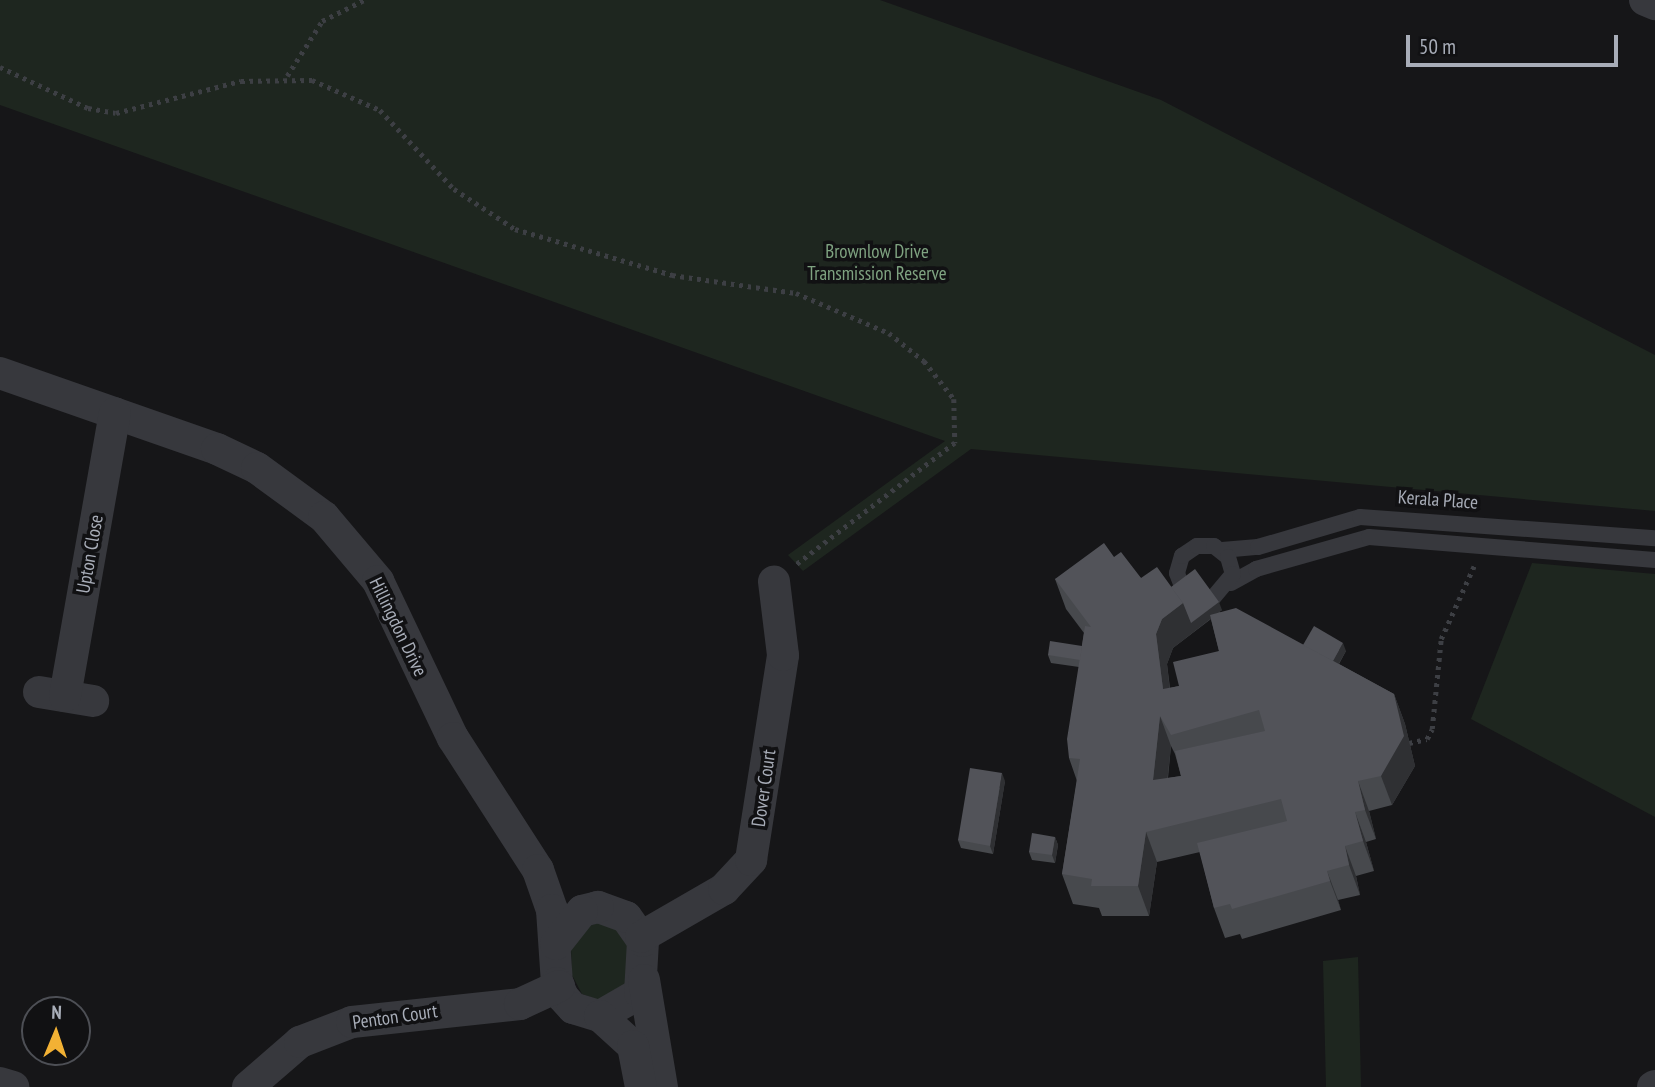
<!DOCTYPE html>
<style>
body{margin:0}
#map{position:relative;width:1655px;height:1087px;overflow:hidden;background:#161618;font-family:"PT Sans Narrow",sans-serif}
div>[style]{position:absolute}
.green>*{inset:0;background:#1e261f}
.path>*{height:4.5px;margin-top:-2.25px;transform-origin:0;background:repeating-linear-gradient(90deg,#3d3f44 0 3.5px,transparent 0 8.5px)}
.lane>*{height:16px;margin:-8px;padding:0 8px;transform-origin:8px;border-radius:8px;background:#37383d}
.street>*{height:32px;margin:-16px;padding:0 16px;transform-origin:16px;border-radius:16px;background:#37383d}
.wall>*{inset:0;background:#47494d}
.shaded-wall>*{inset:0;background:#2f3033}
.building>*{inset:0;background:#525359}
span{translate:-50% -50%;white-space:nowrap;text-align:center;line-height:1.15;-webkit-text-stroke:7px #111113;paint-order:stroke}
.park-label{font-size:19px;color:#7fa381}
.street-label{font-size:19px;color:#a8adb8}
.north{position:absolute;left:21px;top:996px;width:70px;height:70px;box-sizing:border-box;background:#111113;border:2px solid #4d4f55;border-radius:50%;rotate:2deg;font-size:19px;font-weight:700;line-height:28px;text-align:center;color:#a8adb8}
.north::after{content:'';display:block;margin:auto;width:24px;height:32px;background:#f2b134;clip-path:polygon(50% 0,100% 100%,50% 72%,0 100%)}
.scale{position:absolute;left:1406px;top:35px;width:212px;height:32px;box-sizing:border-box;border:4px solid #a8adb8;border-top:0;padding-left:9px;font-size:21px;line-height:24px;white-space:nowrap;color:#a8adb8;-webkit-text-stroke:5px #111113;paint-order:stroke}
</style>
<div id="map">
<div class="green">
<i style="clip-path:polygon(0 0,880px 0,1161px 100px,1655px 355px,1655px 511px,971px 449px,803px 571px,788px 555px,945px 441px,0 105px)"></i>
<i style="clip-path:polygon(1532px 563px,1655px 574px,1655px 817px,1471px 719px)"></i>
<i style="clip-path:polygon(600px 922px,614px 926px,630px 946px,628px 984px,602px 1001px,582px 994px,572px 975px,571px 948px,584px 928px)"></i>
<i style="clip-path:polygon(1358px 957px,1361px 1087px,1326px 1087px,1323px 961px)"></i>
</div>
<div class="path">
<i style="left:0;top:67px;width:97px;rotate:25deg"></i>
<i style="left:88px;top:108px;width:28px;rotate:10deg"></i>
<i style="left:116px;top:113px;width:129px;rotate:-14.4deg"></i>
<i style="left:241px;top:81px;width:71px;rotate:-0.8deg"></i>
<i style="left:312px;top:80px;width:74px;rotate:23.8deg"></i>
<i style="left:380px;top:110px;width:108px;rotate:46.9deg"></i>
<i style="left:454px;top:189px;width:73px;rotate:33.3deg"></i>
<i style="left:515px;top:229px;width:164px;rotate:16.3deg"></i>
<i style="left:672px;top:275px;width:125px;rotate:8.3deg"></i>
<i style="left:796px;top:293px;width:101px;rotate:23.3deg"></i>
<i style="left:889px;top:333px;width:45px;rotate:38.7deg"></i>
<i style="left:924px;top:361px;width:48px;rotate:51.7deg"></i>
<i style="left:954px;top:399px;width:44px;rotate:88.7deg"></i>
<i style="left:955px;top:443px;width:200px;rotate:142.5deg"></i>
<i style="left:287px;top:76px;width:65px;rotate:-57.5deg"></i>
<i style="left:322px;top:21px;width:47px;rotate:-26.6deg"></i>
<i style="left:1409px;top:743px;width:18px;rotate:-13deg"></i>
<i style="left:1427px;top:739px;width:11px;rotate:-63deg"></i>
<i style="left:1432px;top:729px;width:90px;rotate:-84.3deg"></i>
<i style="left:1441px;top:639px;width:80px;rotate:-65.7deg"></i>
</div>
<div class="lane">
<i style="left:1222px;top:550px;width:36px;rotate:-5deg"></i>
<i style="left:1258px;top:547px;width:106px;rotate:-16.4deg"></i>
<i style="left:1360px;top:517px;width:296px;rotate:4.1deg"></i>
<i style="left:1231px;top:583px;width:29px;rotate:-29deg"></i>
<i style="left:1256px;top:569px;width:117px;rotate:-15.8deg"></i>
<i style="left:1369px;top:537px;width:287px;rotate:4.6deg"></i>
<i style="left:1183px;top:589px;width:17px;rotate:-111deg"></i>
<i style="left:1177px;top:573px;width:18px;rotate:-74deg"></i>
<i style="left:1182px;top:556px;width:18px;rotate:-34deg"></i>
<i style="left:1197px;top:546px;width:17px"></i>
<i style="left:1214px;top:546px;width:18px;rotate:38deg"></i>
<i style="left:1228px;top:557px;width:18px;rotate:74deg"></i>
<i style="left:1233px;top:574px;width:31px;rotate:130deg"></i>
</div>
<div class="street">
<i style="left:1645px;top:0;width:11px;rotate:22deg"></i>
<i style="left:0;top:373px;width:230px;rotate:19.3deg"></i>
<i style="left:217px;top:449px;width:44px;rotate:25.4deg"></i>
<i style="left:257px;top:468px;width:83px;rotate:36.2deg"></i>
<i style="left:324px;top:517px;width:84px;rotate:49.8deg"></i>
<i style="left:378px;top:581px;width:174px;rotate:64.5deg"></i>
<i style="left:453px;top:738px;width:157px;rotate:57.2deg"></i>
<i style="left:538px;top:870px;width:42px;rotate:70.7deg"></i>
<i style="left:552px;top:910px;width:73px;rotate:86.1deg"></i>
<i style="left:557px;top:983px;width:15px;rotate:67deg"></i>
<i style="left:563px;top:997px;width:15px;rotate:48deg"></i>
<i style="left:573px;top:1008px;width:28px;rotate:17deg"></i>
<i style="left:600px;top:1016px;width:46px;rotate:-29.9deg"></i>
<i style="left:640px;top:993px;width:52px;rotate:-86.7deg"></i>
<i style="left:643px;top:941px;width:29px;rotate:-125deg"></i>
<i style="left:626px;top:917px;width:30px;rotate:-160deg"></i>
<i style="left:598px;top:907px;width:16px;rotate:166deg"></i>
<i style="left:582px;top:911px;width:42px;rotate:128.2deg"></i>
<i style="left:39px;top:692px;width:55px;rotate:9.5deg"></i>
<i style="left:65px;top:696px;width:287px;rotate:-80deg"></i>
<i style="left:641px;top:937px;width:96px;rotate:-30deg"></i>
<i style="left:724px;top:889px;width:40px;rotate:-47deg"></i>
<i style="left:751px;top:860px;width:207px;rotate:-81.1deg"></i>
<i style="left:783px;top:655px;width:74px;rotate:-97deg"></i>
<i style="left:644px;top:980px;width:109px;rotate:80.5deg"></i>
<i style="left:600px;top:1016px;width:45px;rotate:42.3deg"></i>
<i style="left:633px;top:1046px;width:42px;rotate:79deg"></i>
<i style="left:0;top:1083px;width:14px;rotate:17deg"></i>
<i style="left:248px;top:1087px;width:69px;rotate:-40.9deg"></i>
<i style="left:300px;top:1042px;width:56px;rotate:-21deg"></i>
<i style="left:352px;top:1022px;width:169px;rotate:-6.1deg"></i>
<i style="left:520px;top:1004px;width:43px;rotate:-24.8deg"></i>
<i style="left:1653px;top:1087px;width:2px;rotate:-27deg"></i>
</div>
<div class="wall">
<i style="clip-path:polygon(evenodd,1114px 557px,1141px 578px,1171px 587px,1222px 610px,1219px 612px,1303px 645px,1346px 651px,1339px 664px,1394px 694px,1405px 724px,1415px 766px,1392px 805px,1369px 811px,1376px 839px,1366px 842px,1374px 871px,1356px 876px,1360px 895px,1338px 900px,1341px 910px,1242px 939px,1240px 934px,1225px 938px,1214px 908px,1200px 852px,1157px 862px,1149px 916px,1102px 916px,1099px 908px,1073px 904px,1062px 874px,1077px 781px,1069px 758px,1079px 667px,1051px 663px,1048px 655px,1082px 646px,1084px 633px,1066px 609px,1055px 579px,1114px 557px,1211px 619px,1219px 651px,1179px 686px,1170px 688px,1167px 664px,1173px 648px,1211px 619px,1114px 557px,1171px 746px,1175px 754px,1181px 776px,1168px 778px,1171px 746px)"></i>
<i style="clip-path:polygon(1005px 781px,993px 854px,961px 848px,958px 840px)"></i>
<i style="clip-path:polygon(1055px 837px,1058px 845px,1055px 863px,1032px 860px,1029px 852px)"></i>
</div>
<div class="shaded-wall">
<i style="clip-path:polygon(1219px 602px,1222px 610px,1173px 648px,1167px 664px,1173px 719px,1163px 689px,1156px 634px,1162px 619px,1183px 603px)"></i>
<i style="clip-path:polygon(1343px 643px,1346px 651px,1327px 684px,1324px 676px)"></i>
<i style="clip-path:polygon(1394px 694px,1405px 724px,1415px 766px,1392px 805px,1381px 776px)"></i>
<i style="clip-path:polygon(1160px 716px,1171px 746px,1164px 810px,1153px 780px)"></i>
<i style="clip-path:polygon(1002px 773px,1005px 781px,993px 854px,990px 846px)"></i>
<i style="clip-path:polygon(1358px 781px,1369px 811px,1376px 839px,1365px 810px)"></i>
<i style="clip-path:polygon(1355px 812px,1366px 842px,1374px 871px,1363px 841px)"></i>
<i style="clip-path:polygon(1146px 832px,1157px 862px,1149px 916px,1138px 886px)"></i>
<i style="clip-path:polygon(1055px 837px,1058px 845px,1055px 863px,1052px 855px)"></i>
<i style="clip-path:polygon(1345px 846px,1356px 876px,1360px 895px,1349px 865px)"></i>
<i style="clip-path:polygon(1327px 871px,1338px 900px,1341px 910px,1330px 881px)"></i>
</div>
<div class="building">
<i style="clip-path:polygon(evenodd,1104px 543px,1114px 557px,1121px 552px,1141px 578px,1157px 567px,1183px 603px,1162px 619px,1156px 634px,1163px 689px,1179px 686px,1173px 662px,1219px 651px,1210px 615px,1236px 608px,1394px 694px,1404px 736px,1381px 776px,1358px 781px,1365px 810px,1355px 812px,1363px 841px,1345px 846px,1349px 865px,1327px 871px,1330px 881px,1232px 909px,1230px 904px,1214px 908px,1197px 843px,1287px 821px,1281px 799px,1146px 832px,1138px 886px,1091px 886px,1092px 879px,1062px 874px,1080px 759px,1069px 758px,1067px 739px,1085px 626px,1091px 627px,1055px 579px,1104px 543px,1259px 710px,1265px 731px,1175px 751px,1181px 776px,1153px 780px,1160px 716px,1171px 735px,1259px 710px)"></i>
<i style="clip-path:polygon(1195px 569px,1219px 602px,1191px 623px,1183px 603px,1171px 587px)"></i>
<i style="clip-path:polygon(1314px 626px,1343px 643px,1333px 661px,1303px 645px)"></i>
<i style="clip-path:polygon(1050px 641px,1082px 646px,1080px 660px,1048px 655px)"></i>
<i style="clip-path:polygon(970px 768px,1002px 773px,990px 846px,958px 840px)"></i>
<i style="clip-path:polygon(1032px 833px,1055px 837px,1052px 855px,1029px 852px)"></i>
</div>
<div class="park-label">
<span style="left:877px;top:263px">Brownlow Drive<br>Transmission Reserve</span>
</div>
<div class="street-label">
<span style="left:1438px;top:500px;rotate:4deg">Kerala Place</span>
<span style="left:90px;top:554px;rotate:-80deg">Upton Close</span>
<span style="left:398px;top:627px;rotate:64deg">Hillingdon Drive</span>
<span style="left:764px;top:788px;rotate:-82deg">Dover Court</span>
<span style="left:395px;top:1017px;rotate:-8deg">Penton Court</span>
</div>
<div class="north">N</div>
<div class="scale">50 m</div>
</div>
